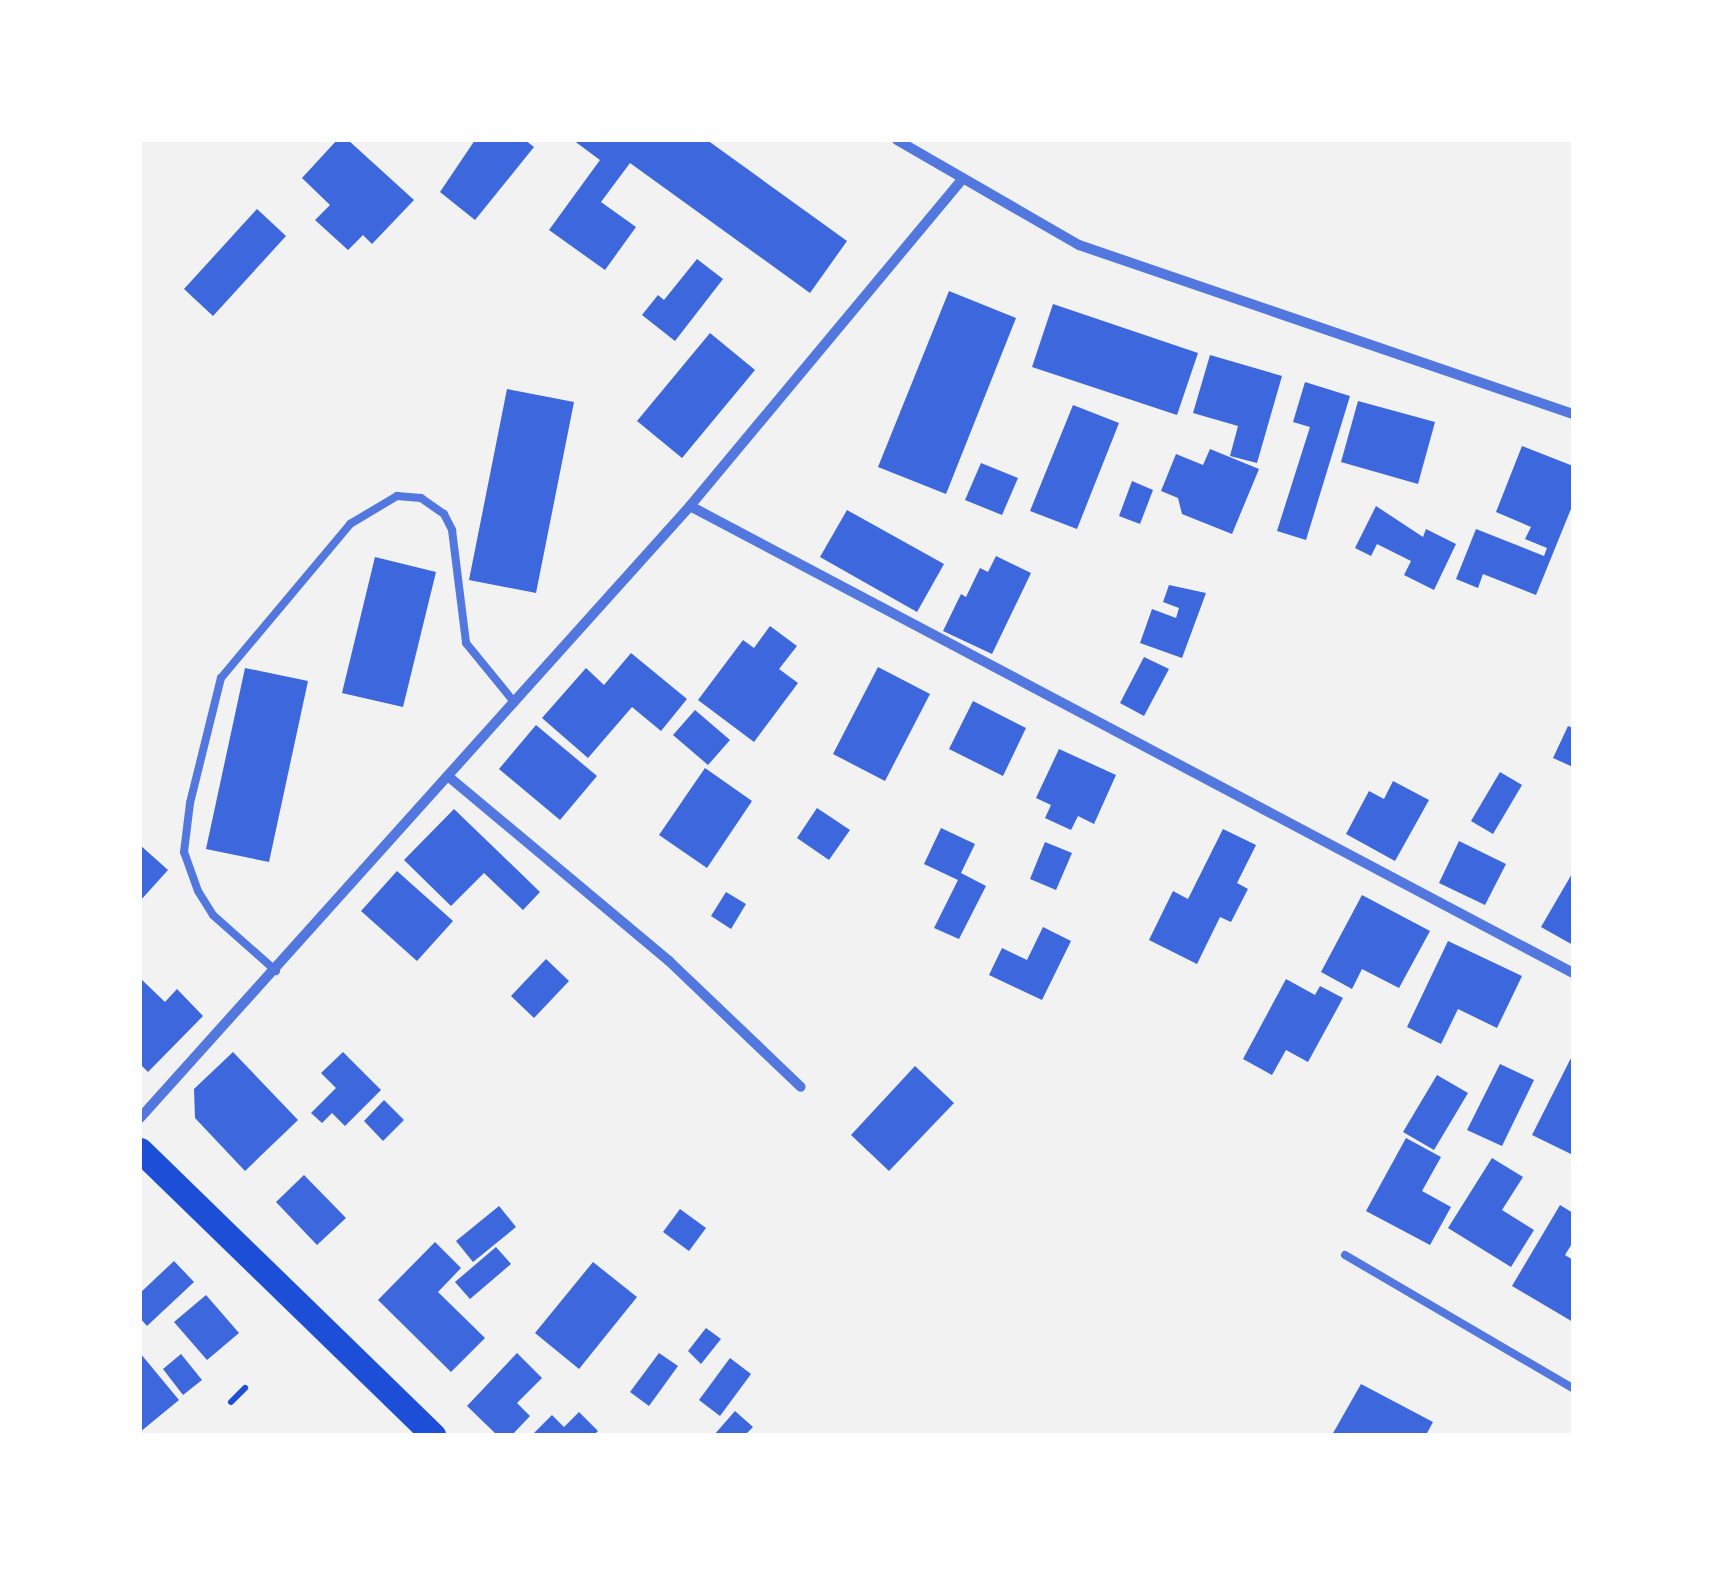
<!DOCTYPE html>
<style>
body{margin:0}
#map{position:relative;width:1713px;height:1575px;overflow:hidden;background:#f2f2f2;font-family:Rubik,sans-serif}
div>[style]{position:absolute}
.building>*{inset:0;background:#3d67dc}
.path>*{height:6px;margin:-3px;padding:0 3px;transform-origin:3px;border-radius:3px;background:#1d4ed8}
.service>*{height:8px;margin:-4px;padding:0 4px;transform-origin:4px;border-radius:4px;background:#5277de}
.minor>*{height:10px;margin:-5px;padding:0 5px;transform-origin:5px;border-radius:5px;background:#5277de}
.primary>*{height:25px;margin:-12.5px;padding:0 12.5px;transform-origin:12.5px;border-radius:12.5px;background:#1d4ed8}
span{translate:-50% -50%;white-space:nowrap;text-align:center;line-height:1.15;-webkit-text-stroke:10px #fff;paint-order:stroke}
.frame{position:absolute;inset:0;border:142px solid #fff;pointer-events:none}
</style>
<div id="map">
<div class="building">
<i style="clip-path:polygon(337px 140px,348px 140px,414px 200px,372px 244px,363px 235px,348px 250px,315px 220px,330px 205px,302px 178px)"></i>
<i style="clip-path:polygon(475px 140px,525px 140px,534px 147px,475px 220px,440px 192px)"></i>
<i style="clip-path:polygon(573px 140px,707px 140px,847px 241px,810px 293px,630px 163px,601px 202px,636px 227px,605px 270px,549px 230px,600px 160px)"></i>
<i style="clip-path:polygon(257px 209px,286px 236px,213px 316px,184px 289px)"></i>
<i style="clip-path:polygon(697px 259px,723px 279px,675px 341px,642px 315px,658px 295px,664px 300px)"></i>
<i style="clip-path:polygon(949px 291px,1016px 318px,946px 494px,878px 467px)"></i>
<i style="clip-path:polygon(1053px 304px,1198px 353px,1177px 415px,1032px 367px)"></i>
<i style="clip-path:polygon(710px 333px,755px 370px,682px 458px,637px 421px)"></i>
<i style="clip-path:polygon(1210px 355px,1282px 376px,1257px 463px,1230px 456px,1238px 426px,1193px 413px)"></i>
<i style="clip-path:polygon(1305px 382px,1350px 396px,1306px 540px,1277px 531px,1310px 427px,1293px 422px)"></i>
<i style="clip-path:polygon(507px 389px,574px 402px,536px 593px,469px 580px)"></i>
<i style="clip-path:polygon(1358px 401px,1435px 422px,1418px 484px,1341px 462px)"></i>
<i style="clip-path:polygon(1073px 405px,1119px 423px,1077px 529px,1030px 511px)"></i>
<i style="clip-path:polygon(1522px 446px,1573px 466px,1573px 504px,1536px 595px,1483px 574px,1478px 588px,1456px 579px,1476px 529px,1544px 556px,1547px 548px,1525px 539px,1531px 527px,1496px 512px)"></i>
<i style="clip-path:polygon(1210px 449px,1259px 469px,1232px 534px,1182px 514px,1178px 498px,1161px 491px,1176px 454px,1203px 465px)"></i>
<i style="clip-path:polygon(981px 463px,1018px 478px,1002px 515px,965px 500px)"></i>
<i style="clip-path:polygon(1132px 481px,1153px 490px,1140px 524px,1119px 516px)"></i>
<i style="clip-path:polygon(1376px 506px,1423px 537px,1426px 529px,1456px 544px,1434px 590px,1404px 575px,1411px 561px,1377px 544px,1371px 556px,1355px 548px)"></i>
<i style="clip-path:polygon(847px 510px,944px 564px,917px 612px,820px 557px)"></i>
<i style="clip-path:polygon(996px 556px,1031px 573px,992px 654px,943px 631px,961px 594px,966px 597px,980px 568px,988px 572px)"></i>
<i style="clip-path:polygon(375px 557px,436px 572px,403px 707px,342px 693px)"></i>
<i style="clip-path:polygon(1169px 585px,1206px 593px,1182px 658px,1140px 643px,1152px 609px,1176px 618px,1179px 608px,1163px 602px)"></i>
<i style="clip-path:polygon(770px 626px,797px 646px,779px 669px,798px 683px,754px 742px,698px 700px,743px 640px,754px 648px)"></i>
<i style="clip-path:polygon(631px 653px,687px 699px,661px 731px,632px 707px,588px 758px,542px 718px,586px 668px,604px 685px)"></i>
<i style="clip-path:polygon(1144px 657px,1169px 669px,1144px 716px,1120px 703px)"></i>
<i style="clip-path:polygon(878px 667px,930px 694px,885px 781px,833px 754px)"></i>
<i style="clip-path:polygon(245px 668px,308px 681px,269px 862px,206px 849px)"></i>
<i style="clip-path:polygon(973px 701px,1026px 728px,1003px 776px,949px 749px)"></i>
<i style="clip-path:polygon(695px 710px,730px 740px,708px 765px,673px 735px)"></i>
<i style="clip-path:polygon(536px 725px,597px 776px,560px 820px,499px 769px)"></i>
<i style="clip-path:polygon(1568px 726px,1573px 728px,1573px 767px,1553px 758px)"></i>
<i style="clip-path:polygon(1059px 749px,1116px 775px,1094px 824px,1078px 816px,1071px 830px,1045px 818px,1051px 805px,1036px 798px)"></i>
<i style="clip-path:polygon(705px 768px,752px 801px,707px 868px,659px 835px)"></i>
<i style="clip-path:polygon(1500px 772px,1522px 785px,1493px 834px,1471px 821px)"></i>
<i style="clip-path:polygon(1393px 781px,1429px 800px,1395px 861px,1346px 834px,1369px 791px,1384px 799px)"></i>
<i style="clip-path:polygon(817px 808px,850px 830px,829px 860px,797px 838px)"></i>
<i style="clip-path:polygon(454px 809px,540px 892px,523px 910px,484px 873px,451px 906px,404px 860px)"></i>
<i style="clip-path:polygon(941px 828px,975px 844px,961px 873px,986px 886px,959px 939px,934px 928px,958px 880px,924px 864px)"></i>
<i style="clip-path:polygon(1223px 829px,1256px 845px,1237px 883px,1248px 889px,1231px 922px,1220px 917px,1197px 964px,1149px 940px,1173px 891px,1188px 899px)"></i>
<i style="clip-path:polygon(1459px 841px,1506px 864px,1485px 905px,1439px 883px)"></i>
<i style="clip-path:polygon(1045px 842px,1072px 853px,1056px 890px,1030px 879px)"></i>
<i style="clip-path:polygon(140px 845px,168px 870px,140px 901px)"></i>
<i style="clip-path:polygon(397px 871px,453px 921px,417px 961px,361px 911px)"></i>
<i style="clip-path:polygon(1573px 872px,1573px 945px,1541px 927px)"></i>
<i style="clip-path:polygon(726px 892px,746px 904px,731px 929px,711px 916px)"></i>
<i style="clip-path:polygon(1362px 895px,1430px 931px,1399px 988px,1362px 969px,1352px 989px,1321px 972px)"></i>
<i style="clip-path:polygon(1043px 927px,1071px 941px,1042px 1000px,989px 975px,1002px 948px,1027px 960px)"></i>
<i style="clip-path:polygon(1448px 941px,1522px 976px,1497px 1028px,1458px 1009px,1441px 1044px,1407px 1027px)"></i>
<i style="clip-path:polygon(546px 959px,569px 981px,534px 1018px,511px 996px)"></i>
<i style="clip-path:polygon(140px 978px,165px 1002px,177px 989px,203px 1016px,148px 1072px,140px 1064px)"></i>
<i style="clip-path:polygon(1286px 979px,1315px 995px,1320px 986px,1343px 998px,1308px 1062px,1286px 1050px,1272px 1075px,1243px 1059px)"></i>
<i style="clip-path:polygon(233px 1052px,298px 1120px,245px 1171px,195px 1118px,194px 1089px)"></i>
<i style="clip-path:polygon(343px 1052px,381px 1090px,345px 1126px,332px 1113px,322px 1123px,311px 1113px,336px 1088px,321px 1073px)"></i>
<i style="clip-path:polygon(1573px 1054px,1573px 1155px,1532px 1135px)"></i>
<i style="clip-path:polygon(1500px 1064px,1534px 1080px,1502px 1146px,1467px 1130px)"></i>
<i style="clip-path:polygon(915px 1066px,954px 1103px,889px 1171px,851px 1135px)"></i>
<i style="clip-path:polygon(1437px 1075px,1468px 1093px,1434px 1150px,1403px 1132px)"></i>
<i style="clip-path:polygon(384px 1100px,404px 1120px,383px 1141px,364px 1121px)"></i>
<i style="clip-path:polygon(1406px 1138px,1441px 1157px,1422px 1191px,1451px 1207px,1430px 1245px,1366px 1211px)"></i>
<i style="clip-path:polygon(1492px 1158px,1523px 1177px,1502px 1210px,1534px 1230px,1511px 1267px,1448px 1228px)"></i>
<i style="clip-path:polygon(304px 1175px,346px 1218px,317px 1245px,276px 1202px)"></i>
<i style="clip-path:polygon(1560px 1205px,1573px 1213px,1573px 1242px,1565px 1255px,1573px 1260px,1573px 1322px,1512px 1286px)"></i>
<i style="clip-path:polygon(499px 1206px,516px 1227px,473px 1262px,456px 1241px)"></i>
<i style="clip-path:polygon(680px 1209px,706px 1228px,689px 1251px,663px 1232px)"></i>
<i style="clip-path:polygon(435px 1242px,461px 1268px,438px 1292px,485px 1338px,451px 1372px,378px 1300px)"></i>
<i style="clip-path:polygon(496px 1247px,511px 1264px,470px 1299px,455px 1282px)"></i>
<i style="clip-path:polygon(174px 1261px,194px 1282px,147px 1326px,140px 1318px,140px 1293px)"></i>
<i style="clip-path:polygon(593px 1262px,637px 1297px,579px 1369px,535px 1333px)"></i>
<i style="clip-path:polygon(206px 1295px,239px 1333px,207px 1360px,174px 1322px)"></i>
<i style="clip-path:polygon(706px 1328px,721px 1339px,701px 1364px,688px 1351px)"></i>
<i style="clip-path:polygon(140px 1353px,179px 1400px,140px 1432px)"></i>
<i style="clip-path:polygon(517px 1353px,542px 1378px,517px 1403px,530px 1416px,512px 1435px,497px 1435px,467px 1406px)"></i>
<i style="clip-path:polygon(659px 1353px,678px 1366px,649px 1406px,630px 1392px)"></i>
<i style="clip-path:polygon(181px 1354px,202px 1380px,183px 1395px,163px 1369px)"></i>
<i style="clip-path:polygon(730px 1358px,751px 1374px,720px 1416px,699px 1400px)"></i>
<i style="clip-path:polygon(1361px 1384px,1433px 1422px,1426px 1435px,1332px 1435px)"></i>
<i style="clip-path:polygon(735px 1411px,753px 1427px,745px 1435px,714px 1435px)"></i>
<i style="clip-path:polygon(579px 1412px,598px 1431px,594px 1435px,532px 1435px,552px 1415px,564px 1427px)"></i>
</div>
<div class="path">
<i style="left:231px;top:1402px;width:20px;rotate:-45deg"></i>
</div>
<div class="service">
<i style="left:276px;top:971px;width:84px;rotate:-138.4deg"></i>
<i style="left:213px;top:915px;width:28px;rotate:-122deg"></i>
<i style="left:198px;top:891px;width:41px;rotate:-109.7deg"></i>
<i style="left:184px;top:852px;width:49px;rotate:-83deg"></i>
<i style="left:190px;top:803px;width:129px;rotate:-76.1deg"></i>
<i style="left:221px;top:678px;width:201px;rotate:-50deg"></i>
<i style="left:350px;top:524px;width:55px;rotate:-30.8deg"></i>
<i style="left:397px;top:496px;width:24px;rotate:5deg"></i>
<i style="left:421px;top:498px;width:28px;rotate:35deg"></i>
<i style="left:444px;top:514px;width:18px;rotate:63deg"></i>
<i style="left:452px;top:530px;width:114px;rotate:82.9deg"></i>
<i style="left:466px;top:643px;width:77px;rotate:50.8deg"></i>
<i style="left:1345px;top:1255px;width:264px;rotate:30.3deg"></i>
</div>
<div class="minor">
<i style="left:897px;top:140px;width:210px;rotate:30deg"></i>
<i style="left:1079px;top:245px;width:522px;rotate:18.89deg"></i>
<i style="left:690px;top:506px;width:999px;rotate:27.87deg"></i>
<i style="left:449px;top:777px;width:287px;rotate:39.9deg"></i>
<i style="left:669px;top:961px;width:182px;rotate:43.7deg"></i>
<i style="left:140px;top:1118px;width:823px;rotate:-48.05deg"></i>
<i style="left:690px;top:506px;width:423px;rotate:-50.2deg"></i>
</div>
<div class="primary">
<i style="left:140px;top:1150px;width:409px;rotate:44.2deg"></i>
</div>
<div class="frame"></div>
</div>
